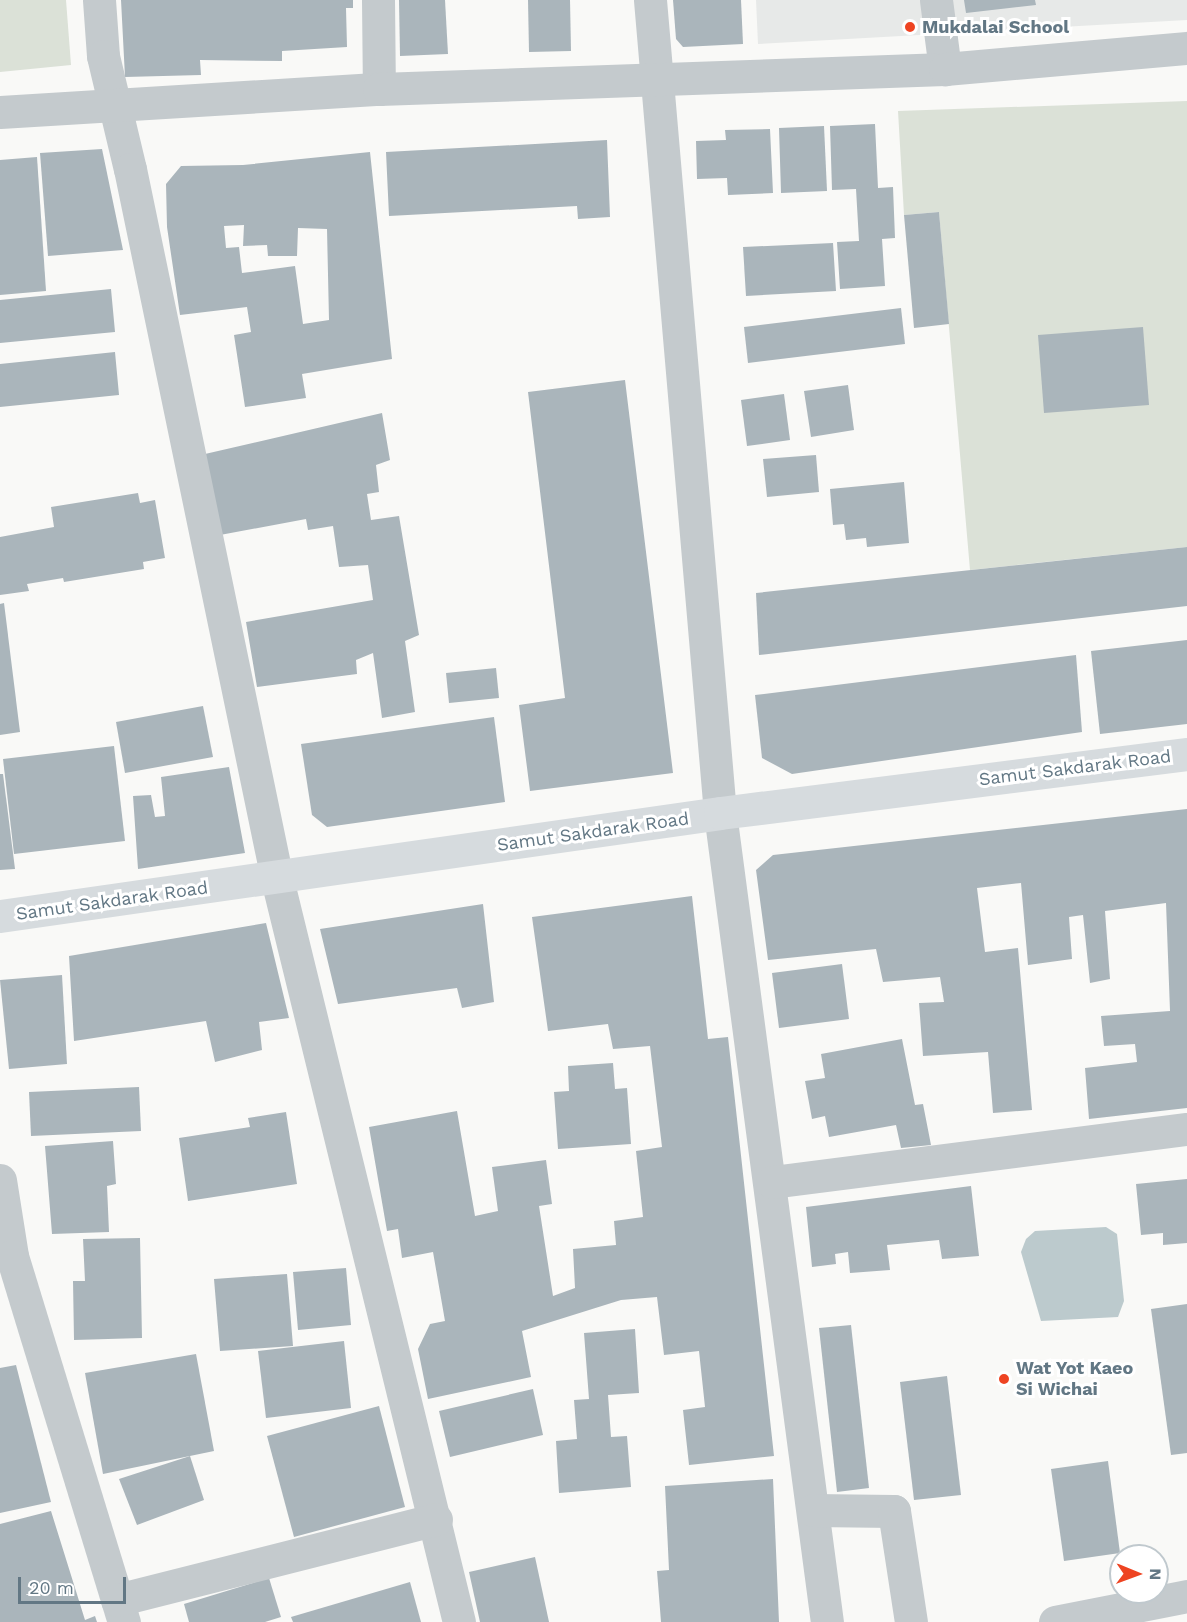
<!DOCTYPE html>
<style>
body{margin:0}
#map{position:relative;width:1187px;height:1622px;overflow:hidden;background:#f9f9f7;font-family:"Work Sans",sans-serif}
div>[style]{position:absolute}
.built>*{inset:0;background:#e7e9e8}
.green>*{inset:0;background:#dbe1d7}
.water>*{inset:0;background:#bccacd}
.building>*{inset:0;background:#aab5bb}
.minor>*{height:33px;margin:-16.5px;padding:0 16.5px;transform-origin:16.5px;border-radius:16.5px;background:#c4cacd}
.major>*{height:33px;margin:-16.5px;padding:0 16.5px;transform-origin:16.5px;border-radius:16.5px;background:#d6dbde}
.dots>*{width:16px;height:16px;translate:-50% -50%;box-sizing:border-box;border:3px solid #fff;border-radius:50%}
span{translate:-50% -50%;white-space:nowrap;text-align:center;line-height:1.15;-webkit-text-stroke:6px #fff;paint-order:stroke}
.poi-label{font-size:18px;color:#627784;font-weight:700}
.left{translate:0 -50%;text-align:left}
.street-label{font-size:18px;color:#627784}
.north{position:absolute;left:1109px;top:1544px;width:60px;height:60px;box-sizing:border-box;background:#fff;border:2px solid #c0c9ce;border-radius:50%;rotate:91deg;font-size:16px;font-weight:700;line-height:24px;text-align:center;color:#627784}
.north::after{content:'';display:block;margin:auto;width:21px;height:27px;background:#e42;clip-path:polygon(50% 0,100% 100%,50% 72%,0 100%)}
.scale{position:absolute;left:18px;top:1577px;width:108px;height:27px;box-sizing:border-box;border:3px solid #627784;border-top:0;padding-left:8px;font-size:18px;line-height:21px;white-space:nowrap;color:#627784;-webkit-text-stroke:4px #fff;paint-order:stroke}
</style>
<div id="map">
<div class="built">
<i style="clip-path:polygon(756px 0,1187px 0,1187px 20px,758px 44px)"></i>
</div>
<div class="green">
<i style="clip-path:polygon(0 0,66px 0,71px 65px,0 72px)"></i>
<i style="clip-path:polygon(1187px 101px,1187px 547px,970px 570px,939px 212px,904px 215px,898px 111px)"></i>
</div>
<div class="water">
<i style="clip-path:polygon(1106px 1227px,1117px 1234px,1124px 1301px,1118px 1317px,1041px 1321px,1021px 1252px,1026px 1239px,1035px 1231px)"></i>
</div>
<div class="building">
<i style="clip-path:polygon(121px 0,353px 0,353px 8px,346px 8px,347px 47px,282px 51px,282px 61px,200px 60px,201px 75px,125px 77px)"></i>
<i style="clip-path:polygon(399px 0,445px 0,448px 54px,400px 56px)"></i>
<i style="clip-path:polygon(528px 0,570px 0,571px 51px,529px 52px)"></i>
<i style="clip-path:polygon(673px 0,741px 0,743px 44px,683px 47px,676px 39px)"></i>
<i style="clip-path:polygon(964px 0,1035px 0,1036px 5px,966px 13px)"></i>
<i style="clip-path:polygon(875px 124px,878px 188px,893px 187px,895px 238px,882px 239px,885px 286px,840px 289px,837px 242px,859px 241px,856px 189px,832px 190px,830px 126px)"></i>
<i style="clip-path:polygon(824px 126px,827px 191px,781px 193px,779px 128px)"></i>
<i style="clip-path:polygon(770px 129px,773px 193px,728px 195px,727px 178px,697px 179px,696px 141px,726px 140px,725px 130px)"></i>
<i style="clip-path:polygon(607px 140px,610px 217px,578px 219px,577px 206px,389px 216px,386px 152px)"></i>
<i style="clip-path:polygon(102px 149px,123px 250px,48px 256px,40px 153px)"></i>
<i style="clip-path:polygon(evenodd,370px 152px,392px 359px,302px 374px,306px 398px,245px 407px,234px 335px,251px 332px,247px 307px,180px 315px,167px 227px,166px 184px,181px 166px,243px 165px,370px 152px,244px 225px,243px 246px,267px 245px,268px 256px,297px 256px,298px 228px,327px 229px,329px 320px,303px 324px,295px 266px,242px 273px,239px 247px,226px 248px,224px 226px,244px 225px)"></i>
<i style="clip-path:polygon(37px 157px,46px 291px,0 295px,0 160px)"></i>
<i style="clip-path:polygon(939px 212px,949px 324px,914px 328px,904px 215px)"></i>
<i style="clip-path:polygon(833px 243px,836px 291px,746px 296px,743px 247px)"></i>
<i style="clip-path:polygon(111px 289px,115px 332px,0 343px,0 300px)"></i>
<i style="clip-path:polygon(901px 308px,905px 344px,748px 363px,744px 327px)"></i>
<i style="clip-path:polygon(1143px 327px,1149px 405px,1044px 413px,1038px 335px)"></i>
<i style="clip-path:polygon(115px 352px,119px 395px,0 407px,0 364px)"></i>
<i style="clip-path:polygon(625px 380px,673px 773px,530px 791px,519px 705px,565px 698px,528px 392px)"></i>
<i style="clip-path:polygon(848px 385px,854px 430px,811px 437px,804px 391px)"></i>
<i style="clip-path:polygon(784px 394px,790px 440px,747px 446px,741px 400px)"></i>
<i style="clip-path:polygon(382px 413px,390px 460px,376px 465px,379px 492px,367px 494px,371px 520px,399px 516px,419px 635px,405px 641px,415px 712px,382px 718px,373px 653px,356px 660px,357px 674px,257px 687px,246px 622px,373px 600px,368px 565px,339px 567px,333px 526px,308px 530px,306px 519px,220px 535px,205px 454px)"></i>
<i style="clip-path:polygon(816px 455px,819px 492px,767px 497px,763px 459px)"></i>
<i style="clip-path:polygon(904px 482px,909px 543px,867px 547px,866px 538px,846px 540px,844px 524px,833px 525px,830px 489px)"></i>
<i style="clip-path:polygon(138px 493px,140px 503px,155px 500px,165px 558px,143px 562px,144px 569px,64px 582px,63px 578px,27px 584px,29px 591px,0 595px,0 537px,54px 527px,51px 507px)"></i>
<i style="clip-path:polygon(1187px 547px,1187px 606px,759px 655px,756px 593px)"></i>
<i style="clip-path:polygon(4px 603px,20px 732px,0 735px,0 604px)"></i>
<i style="clip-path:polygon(1187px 640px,1187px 724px,1100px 734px,1091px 651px)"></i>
<i style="clip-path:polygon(1076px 655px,1082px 732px,792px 774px,762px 758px,755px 695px)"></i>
<i style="clip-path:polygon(496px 668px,499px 698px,449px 703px,446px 673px)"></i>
<i style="clip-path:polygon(203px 706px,213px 757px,125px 773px,116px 722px)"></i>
<i style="clip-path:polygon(494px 717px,505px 802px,327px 827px,312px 815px,301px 744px)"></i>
<i style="clip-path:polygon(114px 746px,125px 841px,14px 854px,3px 759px)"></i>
<i style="clip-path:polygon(229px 767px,245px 853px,138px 869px,133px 796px,151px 795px,155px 817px,165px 816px,161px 777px)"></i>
<i style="clip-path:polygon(0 774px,3px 774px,15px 869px,0 870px)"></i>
<i style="clip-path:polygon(1187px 809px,1187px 1108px,1089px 1119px,1085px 1068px,1137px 1062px,1135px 1044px,1104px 1046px,1101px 1016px,1170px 1011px,1166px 903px,1105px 911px,1110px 979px,1090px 983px,1083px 915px,1069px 917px,1072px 959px,1028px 965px,1021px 883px,977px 888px,985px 952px,1018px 948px,1032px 1110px,993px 1113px,988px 1052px,923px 1056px,919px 1003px,944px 1002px,940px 977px,883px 982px,876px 949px,768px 960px,756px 870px,773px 855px)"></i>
<i style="clip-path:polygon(692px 896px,708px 1039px,728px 1037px,774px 1456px,689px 1465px,683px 1410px,705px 1407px,699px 1351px,664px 1355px,657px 1297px,621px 1300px,522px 1331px,531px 1377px,428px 1399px,418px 1349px,430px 1324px,445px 1321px,433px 1252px,402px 1258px,398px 1229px,387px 1231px,369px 1127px,457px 1111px,475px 1216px,498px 1211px,492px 1167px,546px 1160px,552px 1204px,539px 1206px,553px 1296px,575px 1288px,573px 1249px,616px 1245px,614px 1221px,643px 1217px,636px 1151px,662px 1147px,650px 1046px,613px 1049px,608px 1024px,548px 1031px,532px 917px)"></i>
<i style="clip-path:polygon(483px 904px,494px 1002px,462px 1008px,457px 988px,338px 1004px,320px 929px)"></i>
<i style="clip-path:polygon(266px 923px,289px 1018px,259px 1022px,262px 1050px,215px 1062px,206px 1021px,74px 1041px,69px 956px)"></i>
<i style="clip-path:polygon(842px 964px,849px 1019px,779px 1028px,772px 973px)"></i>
<i style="clip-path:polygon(62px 975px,67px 1064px,9px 1069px,0 980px)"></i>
<i style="clip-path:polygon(902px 1039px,915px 1105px,923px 1104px,931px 1145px,901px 1148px,896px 1125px,829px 1137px,825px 1116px,812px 1119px,805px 1081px,825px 1078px,821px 1054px)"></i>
<i style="clip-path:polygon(613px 1063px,615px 1089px,627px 1088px,631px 1144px,558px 1149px,554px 1092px,569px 1091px,568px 1066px)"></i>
<i style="clip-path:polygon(139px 1087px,141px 1131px,31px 1136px,29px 1092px)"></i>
<i style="clip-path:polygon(286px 1112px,297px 1184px,188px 1201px,179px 1138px,250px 1127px,248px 1118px)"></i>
<i style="clip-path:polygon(113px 1141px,116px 1184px,107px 1186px,109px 1232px,52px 1234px,45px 1146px)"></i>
<i style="clip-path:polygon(1187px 1179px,1187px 1243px,1163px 1245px,1163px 1233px,1141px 1235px,1136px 1184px)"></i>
<i style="clip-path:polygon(971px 1186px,979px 1256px,942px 1259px,939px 1240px,887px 1245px,890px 1270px,850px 1273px,848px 1252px,835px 1254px,836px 1264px,812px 1267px,806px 1207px)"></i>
<i style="clip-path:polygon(140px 1238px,142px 1338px,74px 1340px,73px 1281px,85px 1281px,83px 1239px)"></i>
<i style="clip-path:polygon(346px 1268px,351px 1325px,298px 1330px,293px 1272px)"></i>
<i style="clip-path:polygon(287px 1274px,293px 1346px,220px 1351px,214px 1279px)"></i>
<i style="clip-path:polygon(1187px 1304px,1187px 1453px,1171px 1455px,1151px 1309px)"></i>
<i style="clip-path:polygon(851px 1325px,869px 1488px,837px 1492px,819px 1328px)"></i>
<i style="clip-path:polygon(635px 1329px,639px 1393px,608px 1395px,611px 1437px,627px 1436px,631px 1487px,559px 1493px,556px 1441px,577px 1439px,574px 1400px,589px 1399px,584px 1333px)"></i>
<i style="clip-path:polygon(344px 1341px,351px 1408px,266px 1418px,258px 1351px)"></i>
<i style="clip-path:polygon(196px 1354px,214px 1451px,103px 1474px,85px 1373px)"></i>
<i style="clip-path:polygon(16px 1365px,51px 1502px,0 1513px,0 1368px)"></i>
<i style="clip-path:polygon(947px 1376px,961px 1495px,914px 1500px,900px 1382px)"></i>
<i style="clip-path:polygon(533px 1389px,543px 1435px,450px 1457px,439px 1411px)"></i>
<i style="clip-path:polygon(379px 1406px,405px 1507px,294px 1537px,267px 1436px)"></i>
<i style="clip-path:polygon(190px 1456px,204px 1500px,137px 1525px,119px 1479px)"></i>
<i style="clip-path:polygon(1108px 1461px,1120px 1553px,1064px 1561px,1051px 1469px)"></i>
<i style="clip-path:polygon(773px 1479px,779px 1622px,661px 1622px,657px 1571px,669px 1570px,665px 1486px)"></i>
<i style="clip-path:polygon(51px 1511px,85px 1620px,95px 1616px,97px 1622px,0 1622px,0 1524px)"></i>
<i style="clip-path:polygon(535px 1557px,549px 1622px,480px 1622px,469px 1572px)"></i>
<i style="clip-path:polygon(269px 1578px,281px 1617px,265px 1622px,189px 1622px,184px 1604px)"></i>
<i style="clip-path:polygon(410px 1582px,421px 1622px,293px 1622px,291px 1617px)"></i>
</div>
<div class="minor">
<i style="left:99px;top:0;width:56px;rotate:85.9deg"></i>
<i style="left:103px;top:56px;width:116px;rotate:76.6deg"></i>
<i style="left:130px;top:169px;width:725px;rotate:78.3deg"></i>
<i style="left:277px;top:879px;width:765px;rotate:76.24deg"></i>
<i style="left:378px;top:0;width:89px;rotate:89.4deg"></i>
<i style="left:650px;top:0;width:816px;rotate:85.08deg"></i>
<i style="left:720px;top:813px;width:816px;rotate:82.47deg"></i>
<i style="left:936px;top:0;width:70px;rotate:82.6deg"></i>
<i style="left:0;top:112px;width:380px;rotate:-3.5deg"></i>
<i style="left:379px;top:89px;width:566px;rotate:-2.02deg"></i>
<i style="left:945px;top:69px;width:243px;rotate:-5deg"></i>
<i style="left:0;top:1180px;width:77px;rotate:81deg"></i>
<i style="left:12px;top:1256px;width:383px;rotate:73deg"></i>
<i style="left:772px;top:1182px;width:418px;rotate:-7.3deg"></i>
<i style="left:813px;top:1510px;width:81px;rotate:0.7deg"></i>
<i style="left:894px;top:1511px;width:112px;rotate:81.3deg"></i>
<i style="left:117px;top:1600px;width:329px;rotate:-14.2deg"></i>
<i style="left:1055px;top:1622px;width:135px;rotate:-11.1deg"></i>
</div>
<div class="major">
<i style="left:0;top:916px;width:727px;rotate:-8.14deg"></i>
<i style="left:720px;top:813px;width:471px;rotate:-7.2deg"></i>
</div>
<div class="dots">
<i style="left:910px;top:27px;background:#e42"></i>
<i style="left:1004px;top:1379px;background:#e42"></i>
</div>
<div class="poi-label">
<span class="left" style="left:922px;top:27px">Mukdalai School</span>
<span class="left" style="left:1016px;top:1379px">Wat Yot Kaeo<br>Si Wichai</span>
</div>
<div class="street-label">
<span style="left:1075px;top:768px;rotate:-7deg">Samut Sakdarak Road</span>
<span style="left:593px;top:832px;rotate:-8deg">Samut Sakdarak Road</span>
<span style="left:112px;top:901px;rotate:-8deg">Samut Sakdarak Road</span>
</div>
<div class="north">N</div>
<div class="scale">20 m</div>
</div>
